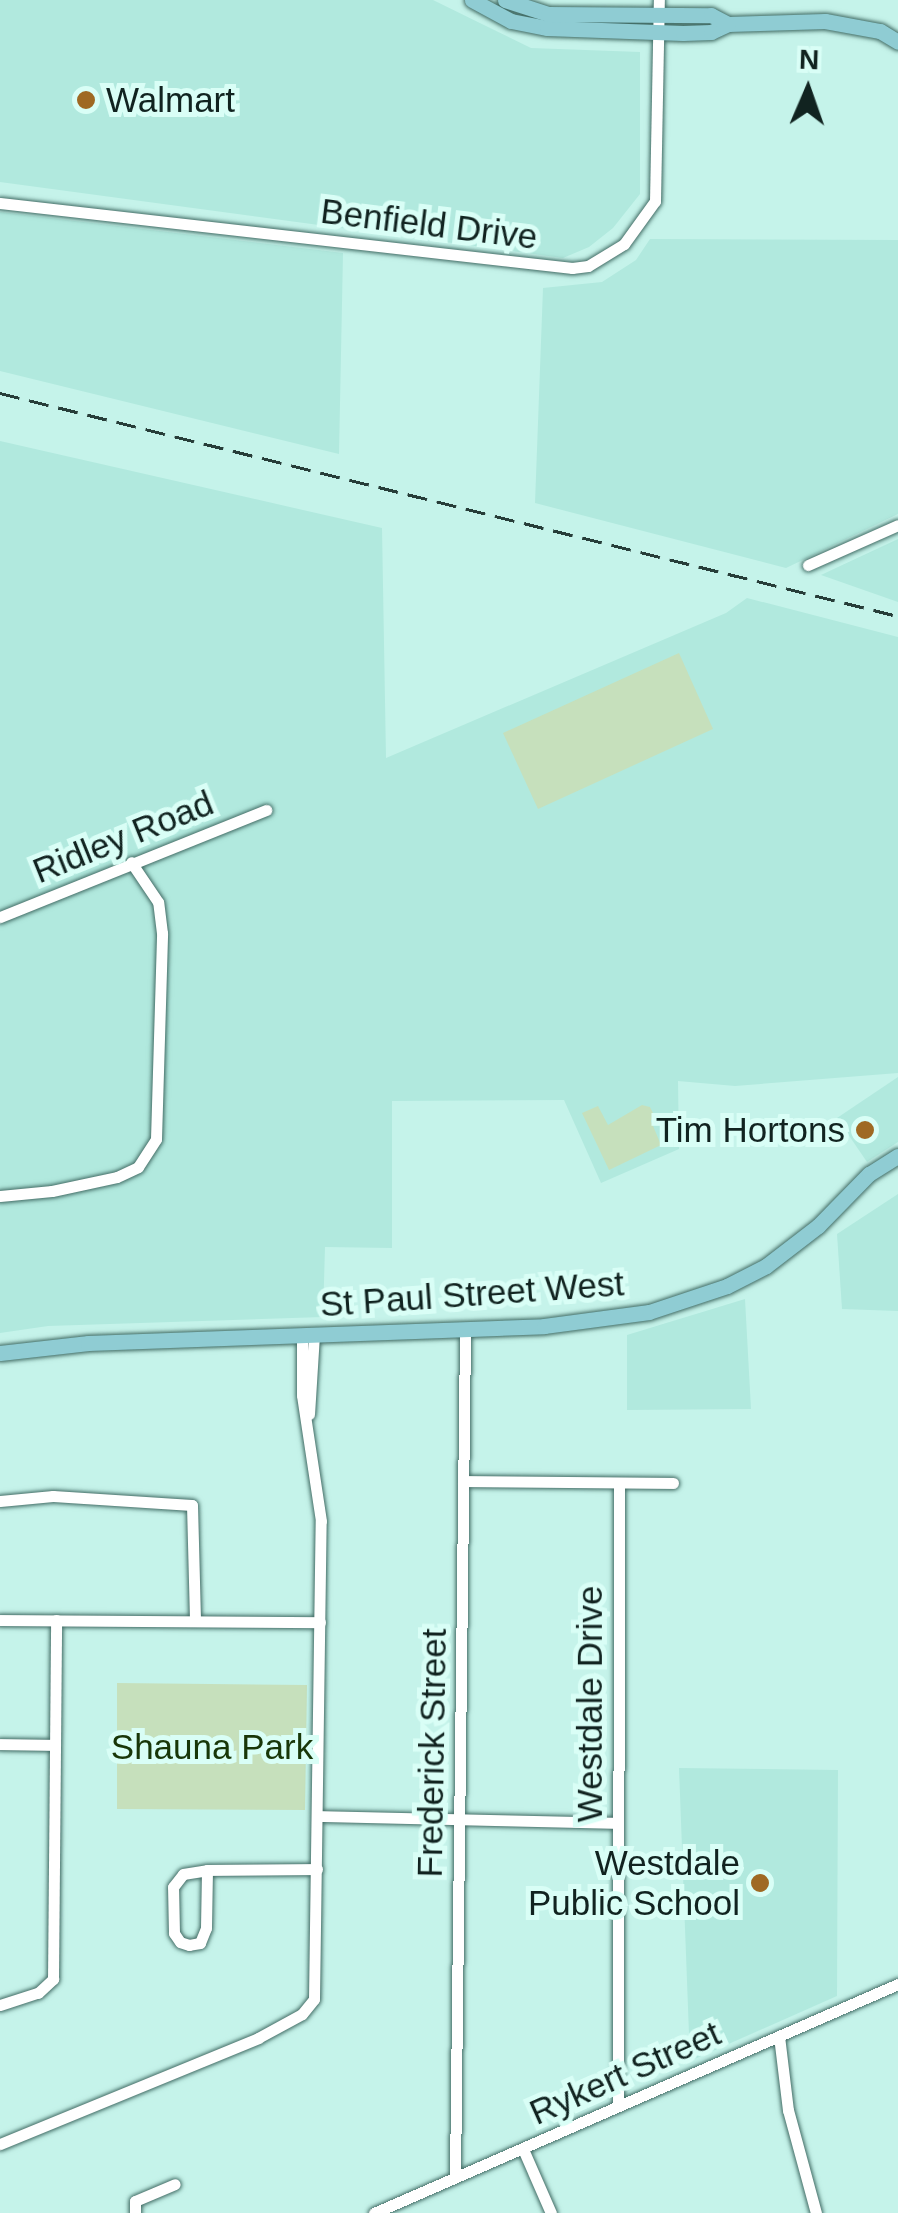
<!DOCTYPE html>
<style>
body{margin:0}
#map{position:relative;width:898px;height:2213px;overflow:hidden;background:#c5f3ea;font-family:Helvetica,sans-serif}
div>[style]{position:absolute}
.built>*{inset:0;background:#b1e9de}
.green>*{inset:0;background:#c6e0bc}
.roads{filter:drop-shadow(0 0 2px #426c65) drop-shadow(0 0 2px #426c65)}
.minor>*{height:11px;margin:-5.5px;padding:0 5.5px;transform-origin:5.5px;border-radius:5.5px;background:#fff}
.major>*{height:15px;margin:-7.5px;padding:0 7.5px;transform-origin:7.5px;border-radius:7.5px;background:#8fccd3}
.rail>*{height:2.5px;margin-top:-1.25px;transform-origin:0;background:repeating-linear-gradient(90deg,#273d39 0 20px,transparent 0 30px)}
.dots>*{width:28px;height:28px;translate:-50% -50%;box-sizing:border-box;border:5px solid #d9fef6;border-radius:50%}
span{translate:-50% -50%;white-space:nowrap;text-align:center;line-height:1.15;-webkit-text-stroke:10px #d9fef6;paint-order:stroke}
.poi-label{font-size:35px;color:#112320}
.left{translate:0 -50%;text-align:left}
.right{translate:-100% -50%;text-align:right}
.street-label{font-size:35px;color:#112320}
.park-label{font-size:35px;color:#183608}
.north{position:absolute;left:758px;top:40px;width:100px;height:100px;-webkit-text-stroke:8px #d9fef6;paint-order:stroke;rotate:2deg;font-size:28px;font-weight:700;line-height:40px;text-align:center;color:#112320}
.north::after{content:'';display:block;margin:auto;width:35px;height:45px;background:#112320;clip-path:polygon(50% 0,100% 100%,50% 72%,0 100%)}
</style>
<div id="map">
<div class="built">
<i style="clip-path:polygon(0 0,433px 0,531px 48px,640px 52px,640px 194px,613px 228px,589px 247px,563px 258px,0 182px)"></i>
<i style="clip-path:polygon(0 212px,343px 253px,339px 454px,0 371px)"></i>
<i style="clip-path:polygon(650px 239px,898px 240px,898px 514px,786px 568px,535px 503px,543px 288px,602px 282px,636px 260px)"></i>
<i style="clip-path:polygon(0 441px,382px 528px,386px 758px,726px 613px,747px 598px,898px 637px,898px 1073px,735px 1086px,678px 1081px,679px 1149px,601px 1183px,564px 1100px,392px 1101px,392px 1248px,325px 1247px,323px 1317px,48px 1326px,0 1333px)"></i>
<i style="clip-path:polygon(898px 539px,898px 602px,821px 575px)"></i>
<i style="clip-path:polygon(898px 1077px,898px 1142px,867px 1162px,837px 1118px)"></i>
<i style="clip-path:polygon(898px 1194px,898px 1311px,842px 1309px,837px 1234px)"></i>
<i style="clip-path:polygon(745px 1299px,751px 1409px,627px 1410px,627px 1335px)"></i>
<i style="clip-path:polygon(679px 1768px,838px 1770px,837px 1996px,690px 2061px)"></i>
</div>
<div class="green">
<i style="clip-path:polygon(679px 653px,713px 729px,538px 809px,503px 733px)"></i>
<i style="clip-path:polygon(642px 1105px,650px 1107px,654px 1115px,651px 1121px,661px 1145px,609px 1170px,582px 1113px,598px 1106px,608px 1125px)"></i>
<i style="clip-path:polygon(117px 1683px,307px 1685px,305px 1810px,117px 1809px)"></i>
</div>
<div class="roads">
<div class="minor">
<i style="left:0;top:203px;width:576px;rotate:6.48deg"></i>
<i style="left:572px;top:268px;width:16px;rotate:-7deg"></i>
<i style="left:588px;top:266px;width:42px;rotate:-31.4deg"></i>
<i style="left:624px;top:244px;width:53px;rotate:-54.2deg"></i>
<i style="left:655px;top:201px;width:201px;rotate:-88.9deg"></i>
<i style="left:808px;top:565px;width:98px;rotate:-24deg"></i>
<i style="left:0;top:917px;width:287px;rotate:-21.9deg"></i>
<i style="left:0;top:1196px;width:52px;rotate:-5.5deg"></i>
<i style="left:52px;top:1191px;width:66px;rotate:-12.2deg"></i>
<i style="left:117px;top:1177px;width:23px;rotate:-25deg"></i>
<i style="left:138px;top:1167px;width:33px;rotate:-57deg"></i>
<i style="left:156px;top:1139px;width:206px;rotate:-88.3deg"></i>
<i style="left:162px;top:933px;width:31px;rotate:-97deg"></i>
<i style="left:158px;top:902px;width:48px;rotate:-124deg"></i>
<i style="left:309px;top:1414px;width:80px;rotate:-86.4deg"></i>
<i style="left:463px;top:1481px;width:210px;rotate:0.5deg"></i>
<i style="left:0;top:1501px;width:53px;rotate:-5.4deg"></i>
<i style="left:53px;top:1496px;width:139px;rotate:3.7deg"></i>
<i style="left:192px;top:1505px;width:116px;rotate:88.5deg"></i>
<i style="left:0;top:1620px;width:320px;rotate:0.4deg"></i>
<i style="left:0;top:1744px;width:55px;rotate:1deg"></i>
<i style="left:318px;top:1816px;width:299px;rotate:1.3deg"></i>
<i style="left:207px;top:1870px;width:58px;rotate:91deg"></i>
<i style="left:206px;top:1928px;width:16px;rotate:112deg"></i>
<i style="left:200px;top:1943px;width:11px;rotate:170deg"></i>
<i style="left:189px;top:1945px;width:9px;rotate:-162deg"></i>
<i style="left:180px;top:1942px;width:11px;rotate:-124deg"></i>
<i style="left:174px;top:1933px;width:46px;rotate:-91.2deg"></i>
<i style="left:173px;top:1887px;width:16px;rotate:-52deg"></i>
<i style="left:183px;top:1874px;width:24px;rotate:-9deg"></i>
<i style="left:207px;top:1870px;width:110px;rotate:-0.5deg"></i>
<i style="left:0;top:2005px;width:40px;rotate:-18deg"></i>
<i style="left:38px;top:1993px;width:21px;rotate:-43deg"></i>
<i style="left:53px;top:1979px;width:359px;rotate:-89.5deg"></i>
<i style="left:779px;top:2036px;width:75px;rotate:83.1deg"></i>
<i style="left:788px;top:2110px;width:107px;rotate:74.8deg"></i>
<i style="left:618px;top:2105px;width:622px;rotate:-89.91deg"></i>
<i style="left:0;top:2144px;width:279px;rotate:-22.3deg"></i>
<i style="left:258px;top:2038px;width:50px;rotate:-28.6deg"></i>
<i style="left:302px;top:2014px;width:19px;rotate:-51deg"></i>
<i style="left:314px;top:1999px;width:478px;rotate:-89.2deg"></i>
<i style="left:321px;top:1521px;width:127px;rotate:-98.6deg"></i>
<i style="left:302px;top:1395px;width:61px;rotate:-90deg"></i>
<i style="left:523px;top:2149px;width:70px;rotate:66.4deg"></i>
<i style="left:455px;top:2177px;width:847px;rotate:-89.32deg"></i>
<i style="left:135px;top:2213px;width:12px;rotate:-90deg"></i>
<i style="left:135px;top:2201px;width:43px;rotate:-23deg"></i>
<i style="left:374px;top:2213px;width:572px;rotate:-23.61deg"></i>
</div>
<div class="major">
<i style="left:472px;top:0;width:44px;rotate:28.3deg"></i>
<i style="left:511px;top:21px;width:37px;rotate:11deg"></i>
<i style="left:547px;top:28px;width:136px;rotate:2.1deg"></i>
<i style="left:683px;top:33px;width:28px;rotate:-2deg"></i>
<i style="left:711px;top:32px;width:19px;rotate:-25deg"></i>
<i style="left:728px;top:24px;width:97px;rotate:-1.8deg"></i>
<i style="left:825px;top:21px;width:56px;rotate:10.3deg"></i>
<i style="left:880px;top:31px;width:21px;rotate:31deg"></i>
<i style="left:505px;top:0;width:45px;rotate:18deg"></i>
<i style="left:548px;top:14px;width:163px;rotate:0.4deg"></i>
<i style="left:711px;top:15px;width:19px;rotate:28deg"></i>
<i style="left:0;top:1353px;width:89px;rotate:-6.5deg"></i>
<i style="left:88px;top:1343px;width:456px;rotate:-2.1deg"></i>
<i style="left:544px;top:1326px;width:106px;rotate:-7.6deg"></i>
<i style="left:649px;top:1312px;width:82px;rotate:-18.4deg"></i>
<i style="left:727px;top:1286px;width:44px;rotate:-27.1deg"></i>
<i style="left:766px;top:1266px;width:66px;rotate:-37.6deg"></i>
<i style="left:818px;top:1226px;width:73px;rotate:-45.6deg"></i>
<i style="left:869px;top:1174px;width:34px;rotate:-32deg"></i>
</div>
</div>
<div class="rail">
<i style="left:0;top:393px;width:925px;rotate:13.95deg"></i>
</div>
<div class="dots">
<i style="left:86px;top:100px;background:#9f6923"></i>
<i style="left:865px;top:1130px;background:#9f6923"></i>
<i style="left:760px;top:1883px;background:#9f6923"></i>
</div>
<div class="poi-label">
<span class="left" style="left:106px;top:100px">Walmart</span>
<span class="right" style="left:845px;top:1130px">Tim Hortons</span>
<span class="right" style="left:740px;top:1883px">Westdale<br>Public School</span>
</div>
<div class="street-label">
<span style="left:429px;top:224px;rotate:7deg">Benfield Drive</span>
<span style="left:123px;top:837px;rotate:-22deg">Ridley Road</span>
<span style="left:472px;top:1294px;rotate:-4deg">St Paul Street West</span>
<span style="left:590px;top:1704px;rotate:-90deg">Westdale Drive</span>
<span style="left:432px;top:1753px;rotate:-89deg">Frederick Street</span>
<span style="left:625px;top:2073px;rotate:-24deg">Rykert Street</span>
</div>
<div class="park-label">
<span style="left:212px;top:1747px">Shauna Park</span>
</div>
<div class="north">N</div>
</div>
